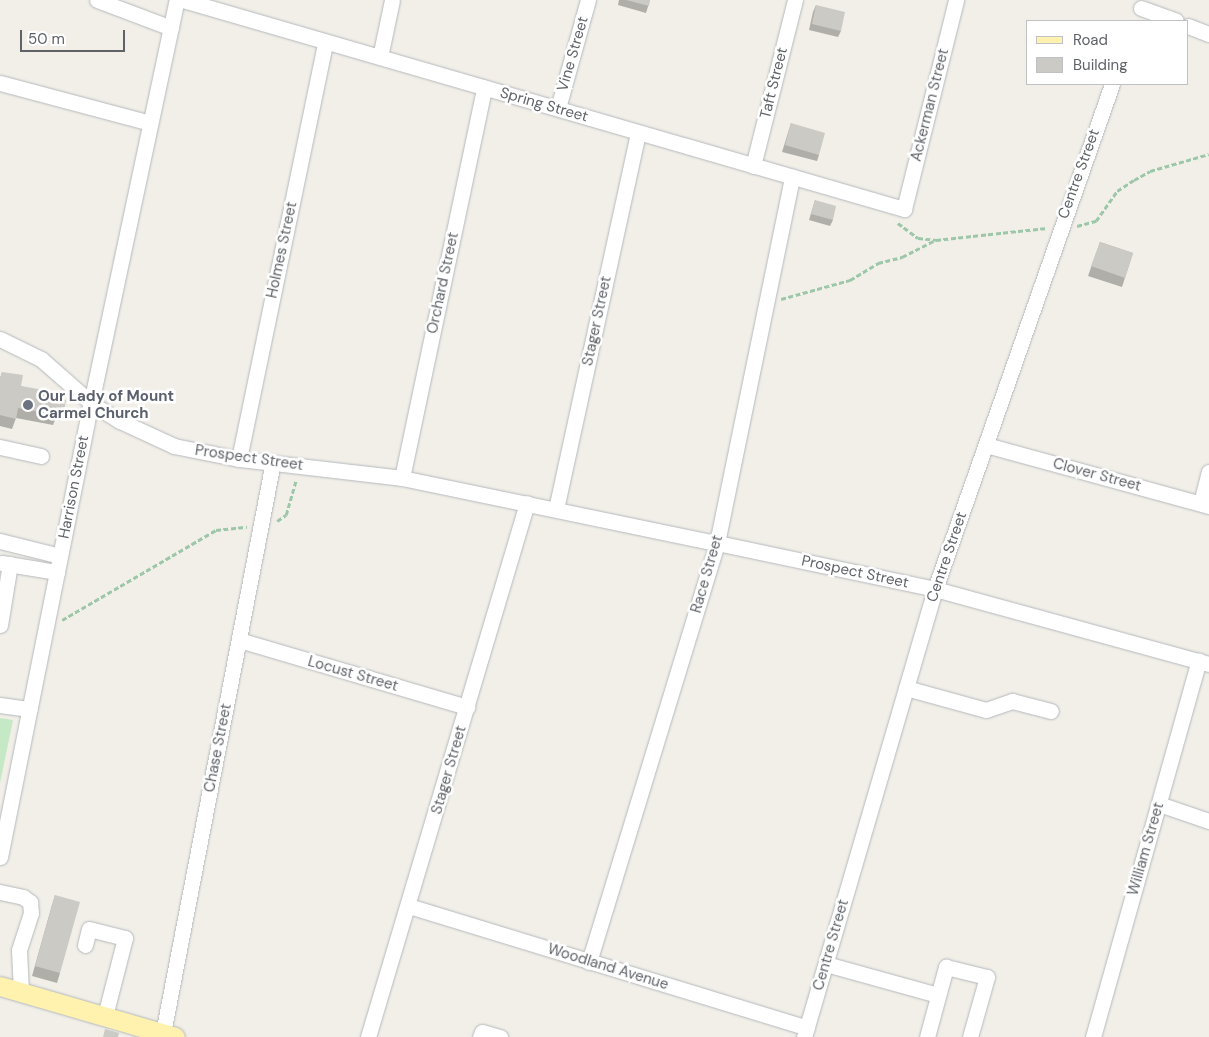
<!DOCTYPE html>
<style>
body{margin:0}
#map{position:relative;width:1209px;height:1037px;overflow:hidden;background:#f1efe8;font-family:"DM Sans",sans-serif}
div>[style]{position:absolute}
.green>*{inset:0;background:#c5e8c5}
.path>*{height:2.5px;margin-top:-1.25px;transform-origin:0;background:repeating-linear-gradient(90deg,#9cc7a9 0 5px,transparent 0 7.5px)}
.roads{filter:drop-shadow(0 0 1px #b5b8bc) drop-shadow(0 0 1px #b5b8bc)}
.minor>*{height:15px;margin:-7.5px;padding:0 7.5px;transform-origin:7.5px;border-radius:7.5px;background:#fff}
.major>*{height:19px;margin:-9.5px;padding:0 9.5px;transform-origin:9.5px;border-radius:9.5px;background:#fff2af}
.wall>*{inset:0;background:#afaea9}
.building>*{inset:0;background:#cccac5}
.dots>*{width:14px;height:14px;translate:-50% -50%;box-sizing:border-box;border:2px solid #fff;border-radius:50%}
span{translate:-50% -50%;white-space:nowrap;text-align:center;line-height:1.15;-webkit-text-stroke:5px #fff;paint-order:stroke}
.street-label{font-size:15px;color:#5f6368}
.worship-label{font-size:15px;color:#5b616d;font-weight:700}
.left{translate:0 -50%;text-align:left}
.legend{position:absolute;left:1026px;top:20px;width:162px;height:65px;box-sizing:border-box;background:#fff;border:1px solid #bfc1c3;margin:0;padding:6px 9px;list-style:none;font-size:15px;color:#5f6368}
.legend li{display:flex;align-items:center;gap:10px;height:25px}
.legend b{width:25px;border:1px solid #bfc1c3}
.scale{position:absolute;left:20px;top:30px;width:105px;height:22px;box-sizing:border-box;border:2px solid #5f6368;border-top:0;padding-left:6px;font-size:15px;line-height:18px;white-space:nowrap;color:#5f6368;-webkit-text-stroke:4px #fff;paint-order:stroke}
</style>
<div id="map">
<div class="green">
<i style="clip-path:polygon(0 718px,13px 720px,0 783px)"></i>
</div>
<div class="path">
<i style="left:898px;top:223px;width:25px;rotate:37deg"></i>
<i style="left:918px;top:238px;width:18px;rotate:6deg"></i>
<i style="left:936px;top:240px;width:112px;rotate:-6.2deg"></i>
<i style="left:1077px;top:226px;width:20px;rotate:-15deg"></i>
<i style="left:1096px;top:221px;width:37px;rotate:-55deg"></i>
<i style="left:1117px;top:191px;width:20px;rotate:-33deg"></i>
<i style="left:1134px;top:180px;width:18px;rotate:-29deg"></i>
<i style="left:1150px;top:171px;width:61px;rotate:-16.1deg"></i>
<i style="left:781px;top:299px;width:72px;rotate:-15.4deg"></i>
<i style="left:850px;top:280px;width:33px;rotate:-31deg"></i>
<i style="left:878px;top:263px;width:25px;rotate:-14deg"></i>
<i style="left:902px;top:257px;width:38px;rotate:-27deg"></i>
<i style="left:277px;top:521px;width:11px;rotate:-34deg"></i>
<i style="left:286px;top:515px;width:35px;rotate:-74deg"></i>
<i style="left:62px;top:620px;width:178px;rotate:-30.3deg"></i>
<i style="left:216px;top:530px;width:31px;rotate:-6deg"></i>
</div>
<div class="roads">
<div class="minor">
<i style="left:97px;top:0;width:79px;rotate:20.7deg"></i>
<i style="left:183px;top:0;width:751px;rotate:16.17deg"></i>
<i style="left:904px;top:209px;width:215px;rotate:-76deg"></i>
<i style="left:1141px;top:8px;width:37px;rotate:20deg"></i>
<i style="left:1188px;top:26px;width:22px;rotate:21deg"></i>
<i style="left:380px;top:57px;width:58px;rotate:-78.1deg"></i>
<i style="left:0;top:83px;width:155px;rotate:14.9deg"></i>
<i style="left:558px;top:108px;width:112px;rotate:-74.5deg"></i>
<i style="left:753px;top:166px;width:171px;rotate:-75.8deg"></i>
<i style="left:0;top:339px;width:46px;rotate:26deg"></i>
<i style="left:41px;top:359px;width:67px;rotate:41.3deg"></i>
<i style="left:91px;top:403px;width:34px;rotate:32deg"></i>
<i style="left:120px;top:421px;width:60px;rotate:24.8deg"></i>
<i style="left:174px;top:446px;width:66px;rotate:11.3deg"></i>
<i style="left:239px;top:459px;width:164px;rotate:6.6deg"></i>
<i style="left:402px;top:478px;width:322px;rotate:11.7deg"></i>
<i style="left:717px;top:543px;width:223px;rotate:11.9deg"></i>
<i style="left:935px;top:589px;width:284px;rotate:15.3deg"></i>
<i style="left:986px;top:445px;width:231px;rotate:15.3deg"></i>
<i style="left:0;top:447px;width:42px;rotate:12.4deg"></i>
<i style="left:239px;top:459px;width:426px;rotate:-78.3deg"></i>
<i style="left:402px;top:478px;width:399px;rotate:-78.1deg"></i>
<i style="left:1201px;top:503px;width:32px;rotate:-76deg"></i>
<i style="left:556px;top:509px;width:385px;rotate:-77.7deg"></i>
<i style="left:0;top:541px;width:62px;rotate:14deg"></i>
<i style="left:2px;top:563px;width:56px;rotate:9.3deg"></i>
<i style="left:0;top:625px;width:62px;rotate:-80.7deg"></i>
<i style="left:239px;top:640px;width:238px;rotate:16.4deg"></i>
<i style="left:906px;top:688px;width:83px;rotate:15.4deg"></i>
<i style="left:986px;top:710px;width:28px;rotate:-19deg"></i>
<i style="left:1012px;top:701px;width:40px;rotate:14.4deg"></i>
<i style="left:0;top:705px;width:30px;rotate:8deg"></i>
<i style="left:1159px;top:804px;width:53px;rotate:18.8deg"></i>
<i style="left:0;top:857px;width:463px;rotate:-78.7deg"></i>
<i style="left:91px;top:403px;width:412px;rotate:-78deg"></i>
<i style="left:0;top:892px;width:24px;rotate:12deg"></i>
<i style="left:23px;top:897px;width:9px;rotate:36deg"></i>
<i style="left:30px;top:902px;width:11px;rotate:85deg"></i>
<i style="left:31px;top:913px;width:39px;rotate:108deg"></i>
<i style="left:19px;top:950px;width:42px;rotate:87.3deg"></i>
<i style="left:409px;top:906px;width:416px;rotate:17deg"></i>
<i style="left:85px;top:945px;width:16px;rotate:-76deg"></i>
<i style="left:89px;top:929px;width:37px;rotate:14deg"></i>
<i style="left:125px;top:938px;width:81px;rotate:104.4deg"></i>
<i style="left:589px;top:962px;width:438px;rotate:-73deg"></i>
<i style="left:717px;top:543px;width:374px;rotate:-78.4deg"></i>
<i style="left:826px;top:964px;width:116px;rotate:15.5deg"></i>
<i style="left:163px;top:1033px;width:581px;rotate:-79.1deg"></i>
<i style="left:368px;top:1037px;width:557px;rotate:-73.42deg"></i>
<i style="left:480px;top:1037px;width:5px;rotate:-68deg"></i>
<i style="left:482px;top:1032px;width:19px;rotate:16deg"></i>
<i style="left:804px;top:1037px;width:467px;rotate:-73.7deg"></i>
<i style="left:935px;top:589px;width:535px;rotate:-70.68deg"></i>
<i style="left:927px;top:1037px;width:73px;rotate:-74.8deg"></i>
<i style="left:946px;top:967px;width:42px;rotate:13.7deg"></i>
<i style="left:987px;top:977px;width:62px;rotate:105.8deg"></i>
<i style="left:1093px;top:1037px;width:391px;rotate:-74.3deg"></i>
</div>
<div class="major">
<i style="left:0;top:986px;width:182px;rotate:16.2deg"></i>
</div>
</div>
<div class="wall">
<i style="clip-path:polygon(619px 0,650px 0,646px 13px,618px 5px)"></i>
<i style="clip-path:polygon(816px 5px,841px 31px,838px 37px,809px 30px,813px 12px)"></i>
<i style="clip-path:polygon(791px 123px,819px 155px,817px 161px,782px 152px)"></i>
<i style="clip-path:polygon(815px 200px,833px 220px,830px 226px,809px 220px)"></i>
<i style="clip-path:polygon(1100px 242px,1133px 253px,1122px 287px,1088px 276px)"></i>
<i style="clip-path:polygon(2px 372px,21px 386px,59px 399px,64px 412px,60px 421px,55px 420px,53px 425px,16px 418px,12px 429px,0 426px,0 376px,1px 376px)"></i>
<i style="clip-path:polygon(55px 895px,60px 973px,57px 983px,32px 976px,52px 905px)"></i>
</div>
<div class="building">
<i style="clip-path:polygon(626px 0,650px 0,649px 6px)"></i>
<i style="clip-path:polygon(816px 5px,845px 12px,841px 31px,812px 24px)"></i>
<i style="clip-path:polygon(791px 123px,825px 133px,819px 155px,785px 145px)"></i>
<i style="clip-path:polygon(815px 200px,836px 206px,833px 220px,811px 214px)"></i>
<i style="clip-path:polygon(1100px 242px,1133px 253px,1125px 278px,1091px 266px)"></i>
<i style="clip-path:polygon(2px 372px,23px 375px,21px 386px,60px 393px,59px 399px,66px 400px,64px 412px,57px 410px,57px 415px,18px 408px,16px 419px,0 415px,0 376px,1px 376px)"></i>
<i style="clip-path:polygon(55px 895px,80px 902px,60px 973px,35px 966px)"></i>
<i style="clip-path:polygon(105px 1029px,119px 1033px,118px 1037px,103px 1037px)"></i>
</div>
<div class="dots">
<i style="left:28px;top:405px;background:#6b7280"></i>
</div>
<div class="street-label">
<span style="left:573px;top:54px;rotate:-74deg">Vine Street</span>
<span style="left:774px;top:83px;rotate:-76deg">Taft Street</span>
<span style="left:544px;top:105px;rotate:16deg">Spring Street</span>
<span style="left:930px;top:105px;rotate:-76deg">Ackerman Street</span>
<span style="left:1079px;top:174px;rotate:-70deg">Centre Street</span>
<span style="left:282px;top:250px;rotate:-78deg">Holmes Street</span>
<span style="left:443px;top:283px;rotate:-78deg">Orchard Street</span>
<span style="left:597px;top:321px;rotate:-78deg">Stager Street</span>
<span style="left:249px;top:458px;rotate:8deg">Prospect Street</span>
<span style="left:1097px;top:475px;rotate:15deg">Clover Street</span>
<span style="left:74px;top:487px;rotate:-79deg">Harrison Street</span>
<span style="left:947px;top:557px;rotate:-71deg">Centre Street</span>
<span style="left:855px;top:572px;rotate:12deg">Prospect Street</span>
<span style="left:707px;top:574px;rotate:-74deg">Race Street</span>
<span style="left:353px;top:674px;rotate:16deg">Locust Street</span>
<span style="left:218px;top:748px;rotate:-79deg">Chase Street</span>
<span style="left:449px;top:770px;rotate:-74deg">Stager Street</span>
<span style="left:1146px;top:849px;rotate:-74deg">William Street</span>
<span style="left:831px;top:945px;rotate:-74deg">Centre Street</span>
<span style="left:608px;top:967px;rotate:17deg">Woodland Avenue</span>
</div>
<div class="worship-label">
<span class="left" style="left:38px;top:405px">Our Lady of Mount<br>Carmel Church</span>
</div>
<ul class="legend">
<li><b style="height:6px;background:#fff2af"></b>Road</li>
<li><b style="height:14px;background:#cccac5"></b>Building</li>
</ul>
<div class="scale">50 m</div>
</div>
